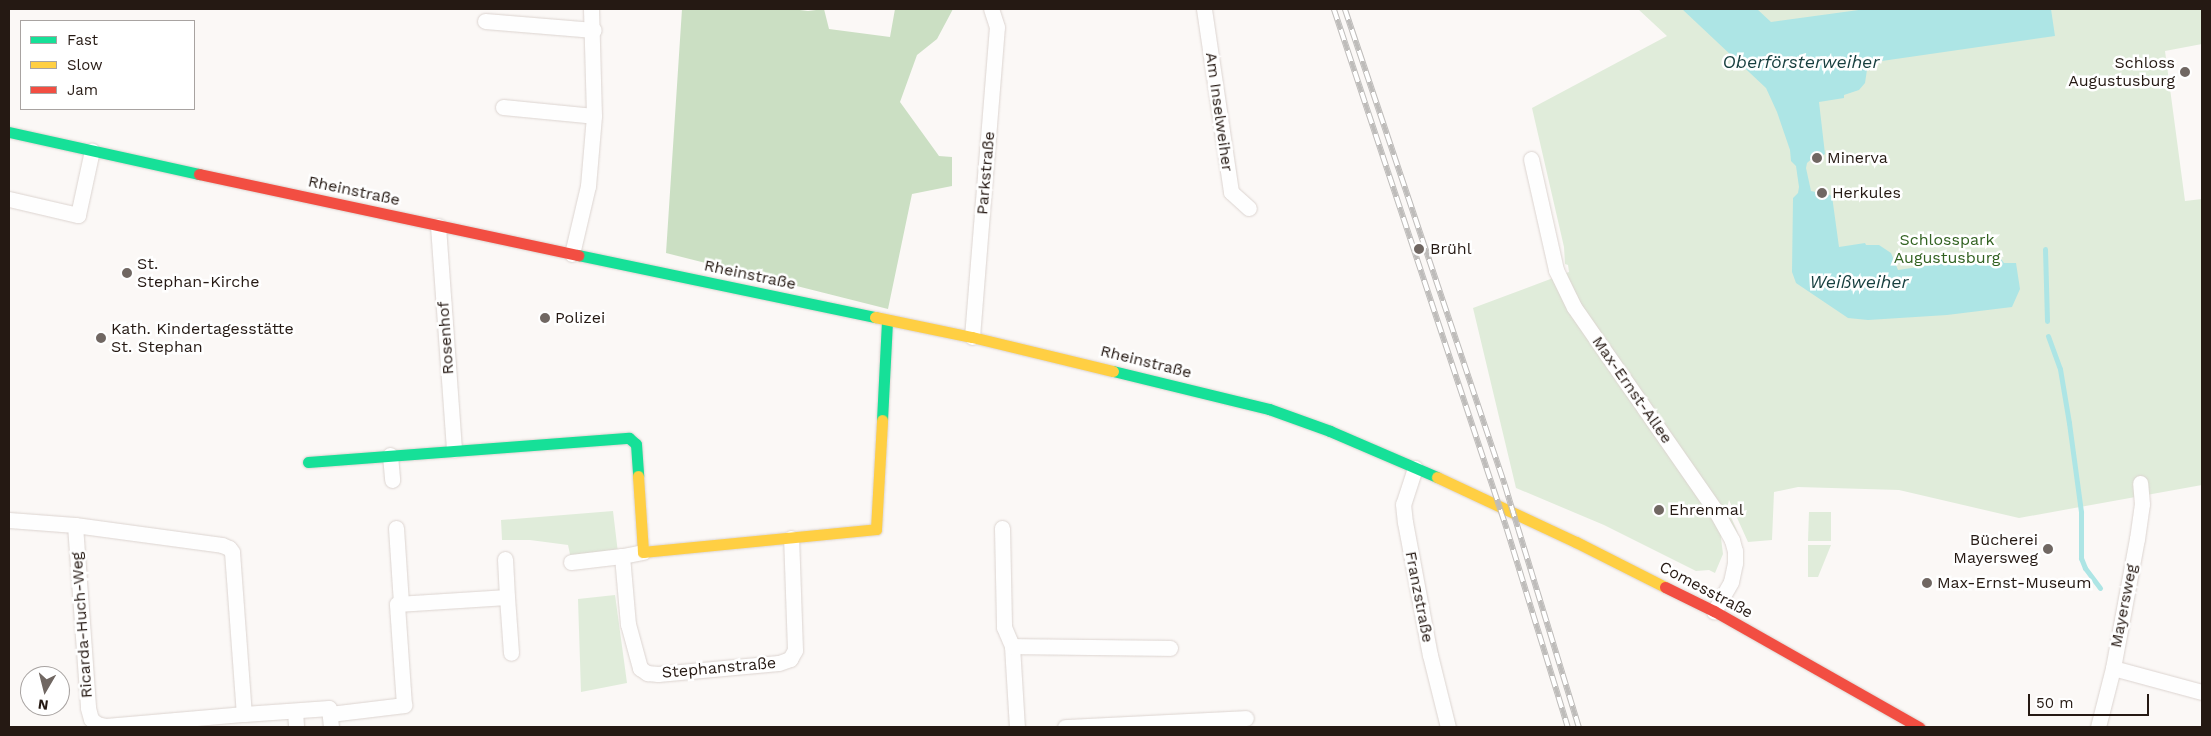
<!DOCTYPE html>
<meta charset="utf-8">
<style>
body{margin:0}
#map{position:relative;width:2211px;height:736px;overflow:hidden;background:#fbf8f6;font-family:"Work Sans",sans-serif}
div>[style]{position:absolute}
.green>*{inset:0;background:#e0ecda}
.forest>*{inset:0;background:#cbdfc3}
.water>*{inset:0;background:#ade5e5}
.stream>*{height:5px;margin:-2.5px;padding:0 2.5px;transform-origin:2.5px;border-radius:2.5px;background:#ade5e5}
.roads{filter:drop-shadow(0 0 1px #dcd4d0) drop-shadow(0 0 1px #dcd4d0)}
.street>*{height:15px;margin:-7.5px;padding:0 7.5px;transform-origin:7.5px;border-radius:7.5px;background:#fefefe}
.fast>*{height:11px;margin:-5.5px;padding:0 5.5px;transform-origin:5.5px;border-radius:5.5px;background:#16e098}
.slow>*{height:11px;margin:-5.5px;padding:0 5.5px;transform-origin:5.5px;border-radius:5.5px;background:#ffcf43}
.jam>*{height:11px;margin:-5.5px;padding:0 5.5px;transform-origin:5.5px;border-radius:5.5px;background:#f24e42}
.rail>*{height:5.5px;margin-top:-2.75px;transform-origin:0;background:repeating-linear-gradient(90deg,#fff 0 11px,#bebcba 0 22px);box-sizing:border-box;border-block:1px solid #bebcba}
.dots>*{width:14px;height:14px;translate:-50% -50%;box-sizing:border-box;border:2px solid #fff;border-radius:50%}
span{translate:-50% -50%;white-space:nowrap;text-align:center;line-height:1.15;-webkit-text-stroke:5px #fff;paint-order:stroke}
.poi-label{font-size:16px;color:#251913}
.right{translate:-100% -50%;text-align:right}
.left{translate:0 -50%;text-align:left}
.street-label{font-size:16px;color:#251913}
.park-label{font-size:16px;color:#326221}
.water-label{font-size:18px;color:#163e3e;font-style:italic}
.frame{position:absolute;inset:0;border:10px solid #251913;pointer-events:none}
.legend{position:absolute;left:20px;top:20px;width:175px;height:90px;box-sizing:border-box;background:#fff;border:1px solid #a8a3a1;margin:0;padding:6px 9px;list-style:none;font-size:15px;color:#251913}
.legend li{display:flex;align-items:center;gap:10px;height:25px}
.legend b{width:25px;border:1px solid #a8a3a1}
.north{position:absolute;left:20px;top:666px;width:50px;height:50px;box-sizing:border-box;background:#fff;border:1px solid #a8a3a1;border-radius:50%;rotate:188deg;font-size:14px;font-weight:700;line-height:20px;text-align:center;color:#251913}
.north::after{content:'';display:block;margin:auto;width:18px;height:22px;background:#706762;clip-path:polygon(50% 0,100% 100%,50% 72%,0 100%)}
.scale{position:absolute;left:2028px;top:694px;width:121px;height:22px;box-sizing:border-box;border:2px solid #251913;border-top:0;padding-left:6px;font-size:15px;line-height:18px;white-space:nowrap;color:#251913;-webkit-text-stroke:4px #fff;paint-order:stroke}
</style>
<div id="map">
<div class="green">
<i style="clip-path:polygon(1638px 9px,2202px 9px,2202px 44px,2165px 51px,2185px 201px,2202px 199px,2202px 485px,2019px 518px,1899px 490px,1798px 487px,1774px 492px,1772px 540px,1748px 542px,1729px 500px,1727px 508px,1738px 533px,1726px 517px,1721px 538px,1723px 554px,1715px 573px,1709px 570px,1696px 571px,1604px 525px,1516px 488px,1473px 308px,1569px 272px,1568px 265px,1565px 264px,1564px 247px,1532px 108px,1667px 36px)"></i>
<i style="clip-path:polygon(613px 511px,618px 553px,571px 559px,568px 545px,530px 540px,502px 540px,501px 520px)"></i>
<i style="clip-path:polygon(1809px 512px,1831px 512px,1831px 541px,1808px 541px)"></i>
<i style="clip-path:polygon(1808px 545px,1831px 545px,1818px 577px,1808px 577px)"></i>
<i style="clip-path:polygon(615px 595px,627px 683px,581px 692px,578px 599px)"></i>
</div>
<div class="forest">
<i style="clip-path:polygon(682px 9px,792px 9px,808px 11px,824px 9px,829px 29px,890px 37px,895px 9px,953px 9px,937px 39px,917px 55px,900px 102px,939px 156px,952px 157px,952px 186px,912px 194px,888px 309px,666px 253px)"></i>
</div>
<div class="water">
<i style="clip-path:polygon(1682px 9px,1757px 9px,1771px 22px,1866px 9px,2051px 9px,2055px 36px,1868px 63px,1865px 83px,1859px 90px,1844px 95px,1844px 98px,1819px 102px,1825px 154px,1820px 157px,1815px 156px,1807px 163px,1806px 168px,1811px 191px,1820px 193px,1820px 196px,1825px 196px,1825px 193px,1832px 196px,1839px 247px,1865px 243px,1866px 245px,1879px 245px,1891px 253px,1898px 270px,1998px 255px,2004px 263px,2016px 263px,2020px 289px,2012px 307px,1947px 315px,1868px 320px,1848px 318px,1796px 283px,1792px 272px,1793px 198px,1798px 193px,1799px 187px,1796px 166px,1791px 161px,1790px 150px,1777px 112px,1766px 88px)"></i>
</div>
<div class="stream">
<i style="left:2045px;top:249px;width:72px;rotate:88.4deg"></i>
<i style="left:2048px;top:336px;width:35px;rotate:70deg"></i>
<i style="left:2060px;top:369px;width:55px;rotate:80.5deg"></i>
<i style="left:2069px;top:423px;width:90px;rotate:82.3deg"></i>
<i style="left:2081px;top:512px;width:46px;rotate:90deg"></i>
<i style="left:2081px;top:558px;width:11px;rotate:68deg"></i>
<i style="left:2085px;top:568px;width:25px;rotate:53deg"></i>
</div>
<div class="roads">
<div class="street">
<i style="left:1204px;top:9px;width:185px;rotate:81.6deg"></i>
<i style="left:1231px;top:192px;width:24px;rotate:42deg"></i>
<i style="left:485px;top:21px;width:109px;rotate:4.7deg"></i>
<i style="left:503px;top:107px;width:91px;rotate:5.6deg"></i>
<i style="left:1531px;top:159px;width:114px;rotate:77.3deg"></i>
<i style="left:1556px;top:270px;width:41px;rotate:64.1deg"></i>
<i style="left:1574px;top:307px;width:251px;rotate:55.2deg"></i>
<i style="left:1717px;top:513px;width:31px;rotate:61deg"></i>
<i style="left:1732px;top:540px;width:11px;rotate:75deg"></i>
<i style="left:1735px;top:551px;width:12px;rotate:90deg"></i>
<i style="left:1735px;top:563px;width:19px;rotate:102deg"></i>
<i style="left:1731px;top:582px;width:34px;rotate:120deg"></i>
<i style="left:9px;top:199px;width:71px;rotate:13.1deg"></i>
<i style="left:78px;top:215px;width:66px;rotate:-77.8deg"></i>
<i style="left:438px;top:226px;width:224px;rotate:85.9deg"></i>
<i style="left:572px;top:254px;width:70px;rotate:-76.8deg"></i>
<i style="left:588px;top:186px;width:70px;rotate:-85.1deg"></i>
<i style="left:594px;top:116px;width:107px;rotate:-91.6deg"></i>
<i style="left:972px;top:337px;width:311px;rotate:-85.4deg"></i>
<i style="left:997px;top:27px;width:19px;rotate:-108deg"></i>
<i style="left:390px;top:455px;width:25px;rotate:85deg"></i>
<i style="left:1415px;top:468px;width:38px;rotate:108deg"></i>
<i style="left:1403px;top:504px;width:18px;rotate:84deg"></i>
<i style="left:1405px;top:522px;width:135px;rotate:79.4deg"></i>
<i style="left:1430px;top:655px;width:74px;rotate:76deg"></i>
<i style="left:9px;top:520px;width:66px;rotate:4.3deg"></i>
<i style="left:75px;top:525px;width:148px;rotate:7.7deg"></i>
<i style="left:222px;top:545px;width:8px;rotate:23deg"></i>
<i style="left:229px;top:548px;width:5px;rotate:53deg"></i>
<i style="left:232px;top:552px;width:162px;rotate:85.8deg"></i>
<i style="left:244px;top:714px;width:85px;rotate:-4deg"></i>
<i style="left:329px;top:708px;width:19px;rotate:84deg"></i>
<i style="left:75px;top:525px;width:183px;rotate:85.9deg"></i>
<i style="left:88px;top:708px;width:11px;rotate:75deg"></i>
<i style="left:91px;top:719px;width:8px;rotate:40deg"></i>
<i style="left:97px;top:724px;width:9px;rotate:13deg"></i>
<i style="left:106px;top:726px;width:139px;rotate:-5deg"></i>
<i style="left:396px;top:528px;width:76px;rotate:86.2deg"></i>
<i style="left:1002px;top:528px;width:99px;rotate:88.8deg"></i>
<i style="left:1004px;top:627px;width:21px;rotate:67deg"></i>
<i style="left:1012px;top:646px;width:81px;rotate:86.5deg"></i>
<i style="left:643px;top:552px;width:21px;rotate:169deg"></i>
<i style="left:622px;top:556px;width:68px;rotate:85deg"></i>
<i style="left:628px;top:624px;width:46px;rotate:74.7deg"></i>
<i style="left:640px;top:668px;width:9px;rotate:36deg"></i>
<i style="left:647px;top:673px;width:11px;rotate:5deg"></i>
<i style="left:658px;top:674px;width:121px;rotate:-5.2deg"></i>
<i style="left:779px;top:663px;width:12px;rotate:-20deg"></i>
<i style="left:790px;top:659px;width:10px;rotate:-61deg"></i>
<i style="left:795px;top:650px;width:112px;rotate:-92deg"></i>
<i style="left:505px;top:559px;width:38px;rotate:87deg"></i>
<i style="left:571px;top:562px;width:51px;rotate:-6.7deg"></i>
<i style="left:1012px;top:646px;width:158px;rotate:0.7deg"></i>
<i style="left:2113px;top:668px;width:92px;rotate:15.1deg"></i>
<i style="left:295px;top:711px;width:16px;rotate:86deg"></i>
<i style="left:330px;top:714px;width:75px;rotate:-6.9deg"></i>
<i style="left:404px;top:705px;width:101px;rotate:-94deg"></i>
<i style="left:397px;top:604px;width:110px;rotate:-3.6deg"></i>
<i style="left:507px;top:597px;width:56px;rotate:85.9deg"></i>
<i style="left:1065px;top:727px;width:181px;rotate:-2.8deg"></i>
<i style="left:2098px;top:727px;width:61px;rotate:-75.7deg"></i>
<i style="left:2113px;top:668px;width:131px;rotate:-79.5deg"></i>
<i style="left:2137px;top:539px;width:35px;rotate:-82deg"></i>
<i style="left:2142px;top:504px;width:21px;rotate:-95deg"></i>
</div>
<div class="fast">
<i style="left:9px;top:132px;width:195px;rotate:12.5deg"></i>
<i style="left:578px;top:255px;width:303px;rotate:11.8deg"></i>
<i style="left:1113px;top:371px;width:161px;rotate:13.7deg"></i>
<i style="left:1269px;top:409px;width:65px;rotate:19.8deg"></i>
<i style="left:1330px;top:431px;width:116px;rotate:23.3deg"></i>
<i style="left:882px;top:420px;width:100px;rotate:-87.1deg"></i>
<i style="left:308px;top:462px;width:322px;rotate:-4.3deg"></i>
<i style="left:629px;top:438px;width:9px;rotate:41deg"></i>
<i style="left:636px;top:444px;width:32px;rotate:86deg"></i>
</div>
<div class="slow">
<i style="left:875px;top:317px;width:99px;rotate:11.7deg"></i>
<i style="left:972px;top:337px;width:145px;rotate:13.6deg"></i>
<i style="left:638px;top:476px;width:76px;rotate:86.2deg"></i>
<i style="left:643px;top:552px;width:234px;rotate:-5.6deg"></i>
<i style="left:876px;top:529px;width:109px;rotate:-86.8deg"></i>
<i style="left:1437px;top:477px;width:153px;rotate:25.1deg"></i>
<i style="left:1576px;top:542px;width:100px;rotate:26.8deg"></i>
</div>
<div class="jam">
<i style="left:199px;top:174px;width:388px;rotate:12.1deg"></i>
<i style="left:1665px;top:587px;width:55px;rotate:26.1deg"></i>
<i style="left:1714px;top:611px;width:236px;rotate:29.5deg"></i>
</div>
</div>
<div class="rail">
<i style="left:1334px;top:9px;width:548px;rotate:71.6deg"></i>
<i style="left:1507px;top:529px;width:207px;rotate:72.9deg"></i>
<i style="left:1345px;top:9px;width:502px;rotate:71.42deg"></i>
<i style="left:1505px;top:485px;width:253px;rotate:73deg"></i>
</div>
<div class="dots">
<i style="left:2185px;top:72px;background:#706762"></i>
<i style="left:1817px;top:158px;background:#706762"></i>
<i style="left:1822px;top:193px;background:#706762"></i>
<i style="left:1419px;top:249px;background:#706762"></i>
<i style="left:127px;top:273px;background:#706762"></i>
<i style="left:545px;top:318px;background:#706762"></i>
<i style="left:101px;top:338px;background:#706762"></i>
<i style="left:1659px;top:510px;background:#706762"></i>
<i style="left:2048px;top:549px;background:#706762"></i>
<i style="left:1927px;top:583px;background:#706762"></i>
</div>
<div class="poi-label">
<span class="right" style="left:2175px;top:72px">Schloss<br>Augustusburg</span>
<span class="left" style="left:1827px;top:158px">Minerva</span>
<span class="left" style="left:1832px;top:193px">Herkules</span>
<span class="left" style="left:1430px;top:249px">Brühl</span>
<span class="left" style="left:137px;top:273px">St.<br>Stephan-Kirche</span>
<span class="left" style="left:555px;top:318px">Polizei</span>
<span class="left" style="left:111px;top:338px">Kath. Kindertagesstätte<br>St. Stephan</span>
<span class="left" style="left:1669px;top:510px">Ehrenmal</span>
<span class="right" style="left:2038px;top:549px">Bücherei<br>Mayersweg</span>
<span class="left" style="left:1937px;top:583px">Max-Ernst-Museum</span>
</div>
<div class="street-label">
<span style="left:1219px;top:112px;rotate:82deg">Am Inselweiher</span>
<span style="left:986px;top:173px;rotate:-85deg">Parkstraße</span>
<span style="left:354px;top:191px;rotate:12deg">Rheinstraße</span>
<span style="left:750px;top:275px;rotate:12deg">Rheinstraße</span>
<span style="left:446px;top:338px;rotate:-94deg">Rosenhof</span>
<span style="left:1146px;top:362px;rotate:14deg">Rheinstraße</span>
<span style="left:1632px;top:390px;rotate:55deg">Max-Ernst-Allee</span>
<span style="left:1706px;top:590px;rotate:28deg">Comesstraße</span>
<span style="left:1419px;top:597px;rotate:79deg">Franzstraße</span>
<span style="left:2124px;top:606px;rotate:-79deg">Mayersweg</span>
<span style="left:82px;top:625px;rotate:-94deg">Ricarda-Huch-Weg</span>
<span style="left:719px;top:668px;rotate:-5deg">Stephanstraße</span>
</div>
<div class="park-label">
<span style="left:1947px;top:249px">Schlosspark<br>Augustusburg</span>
</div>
<div class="water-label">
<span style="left:1801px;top:62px">Oberförsterweiher</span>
<span style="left:1859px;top:282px">Weißweiher</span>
</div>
<div class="frame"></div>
<ul class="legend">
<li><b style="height:6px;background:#16e098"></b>Fast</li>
<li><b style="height:6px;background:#ffcf43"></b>Slow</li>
<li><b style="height:6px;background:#f24e42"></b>Jam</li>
</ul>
<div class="north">N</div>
<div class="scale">50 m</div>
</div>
